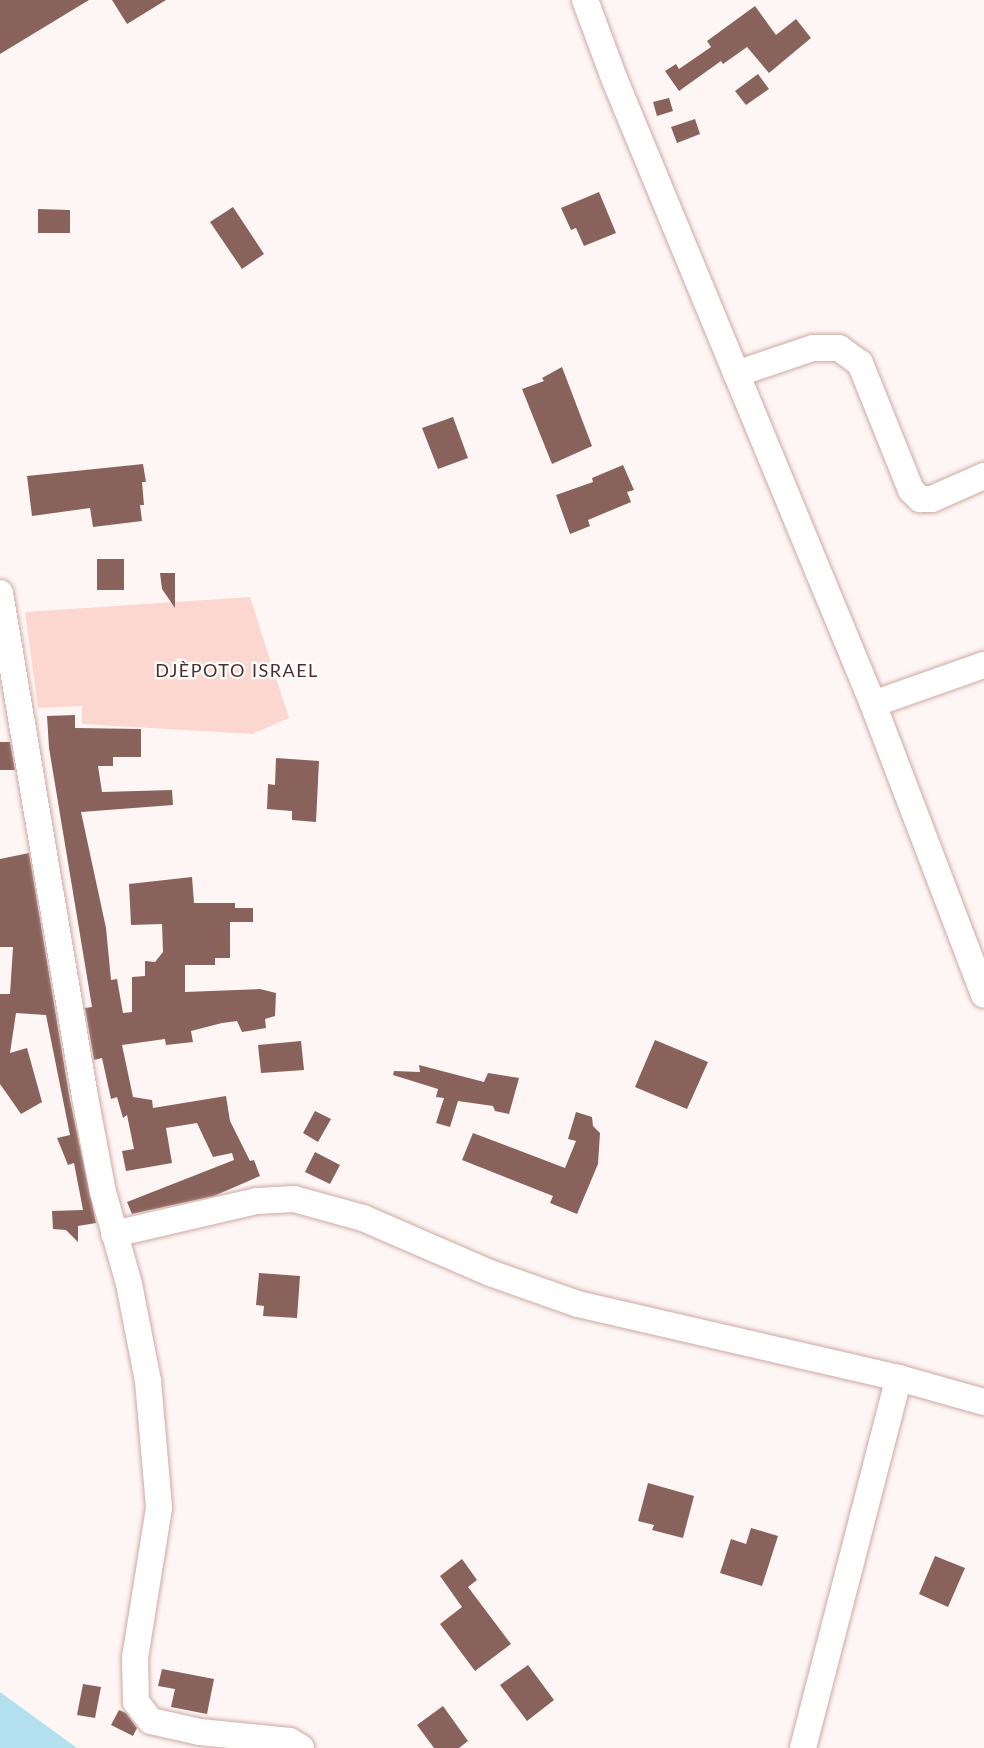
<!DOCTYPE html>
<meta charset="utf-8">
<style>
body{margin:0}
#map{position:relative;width:984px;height:1748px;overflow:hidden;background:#fef6f5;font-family:Lato,sans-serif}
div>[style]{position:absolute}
.green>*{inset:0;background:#fcd7d0}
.water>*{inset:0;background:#b3e0ef}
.building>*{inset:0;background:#88625b}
.roads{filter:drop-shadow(0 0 2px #cda9a2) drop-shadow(0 0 2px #cda9a2)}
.minor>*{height:26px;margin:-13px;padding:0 13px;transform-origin:13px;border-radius:13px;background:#fff}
span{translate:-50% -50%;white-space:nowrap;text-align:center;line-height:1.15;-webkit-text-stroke:4.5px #fff;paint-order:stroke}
.neighbourhood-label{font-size:18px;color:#4b2e2a;letter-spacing:1.5px}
</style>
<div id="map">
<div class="green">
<i style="clip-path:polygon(250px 597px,289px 718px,252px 734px,82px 724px,82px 706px,38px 708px,25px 612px)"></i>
</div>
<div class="water">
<i style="clip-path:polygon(0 1692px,77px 1748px,0 1748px)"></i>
</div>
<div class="building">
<i style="clip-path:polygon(0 0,89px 0,0 54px)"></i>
<i style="clip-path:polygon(112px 0,166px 0,127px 24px)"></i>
<i style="clip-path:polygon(755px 6px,776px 35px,796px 19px,811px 38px,769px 73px,747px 47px,723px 64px,721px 61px,679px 91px,665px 71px,676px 64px,679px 69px,711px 47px,707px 41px)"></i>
<i style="clip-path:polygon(758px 74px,769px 89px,746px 105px,735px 91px)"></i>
<i style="clip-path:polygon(669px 98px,673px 111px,657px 116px,653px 102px)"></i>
<i style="clip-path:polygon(695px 119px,700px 134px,677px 143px,671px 127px)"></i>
<i style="clip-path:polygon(599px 192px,616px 233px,584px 246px,576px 228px,571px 230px,561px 208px)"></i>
<i style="clip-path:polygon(233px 207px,264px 254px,242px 269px,210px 222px)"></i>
<i style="clip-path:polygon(38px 209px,70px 210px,70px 233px,38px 233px)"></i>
<i style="clip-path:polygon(562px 367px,592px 446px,552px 464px,522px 389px,544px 381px,542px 378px)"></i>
<i style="clip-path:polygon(453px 417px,468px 458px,438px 469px,422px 428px)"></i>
<i style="clip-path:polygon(143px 464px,146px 482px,142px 482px,144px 505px,140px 505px,142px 521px,93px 527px,90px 508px,32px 516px,27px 476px)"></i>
<i style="clip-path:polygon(623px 465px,634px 490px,627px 492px,631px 502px,588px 520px,590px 526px,570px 534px,556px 495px,593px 482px,592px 478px)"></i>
<i style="clip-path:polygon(97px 559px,124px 559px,124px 590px,97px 590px)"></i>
<i style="clip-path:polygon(160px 573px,175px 573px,175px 608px,162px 589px)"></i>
<i style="clip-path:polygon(75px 715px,75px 728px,141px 729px,141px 757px,113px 757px,113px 766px,98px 766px,102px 792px,172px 790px,173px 805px,81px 812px,106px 928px,111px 980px,117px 979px,123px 1013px,132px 1012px,132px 977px,145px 976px,145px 961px,155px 962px,163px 952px,162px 924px,131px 925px,129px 884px,192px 877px,194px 903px,235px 903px,235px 908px,253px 908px,253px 922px,230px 922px,230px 958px,215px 958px,215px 965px,185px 965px,185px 992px,260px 989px,276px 993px,275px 1016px,265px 1019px,266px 1028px,242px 1032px,237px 1021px,222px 1023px,191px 1031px,193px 1042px,166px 1045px,165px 1039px,122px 1045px,133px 1097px,152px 1100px,153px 1108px,226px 1096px,230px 1121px,250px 1161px,254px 1160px,260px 1176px,214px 1196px,132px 1214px,127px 1202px,234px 1160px,232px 1153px,213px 1157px,197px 1123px,166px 1128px,172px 1163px,126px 1171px,122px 1151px,134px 1149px,127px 1115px,123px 1118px,117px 1097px,111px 1099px,102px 1058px,94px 1060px,85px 1008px,92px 1007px,49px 748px,47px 716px)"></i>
<i style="clip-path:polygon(0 742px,10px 742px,15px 770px,0 770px)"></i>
<i style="clip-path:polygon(276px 758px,319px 761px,316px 822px,292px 820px,292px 811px,267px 809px,268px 784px,275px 785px)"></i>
<i style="clip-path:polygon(29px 853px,70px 1100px,96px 1223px,78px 1226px,78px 1242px,66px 1230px,53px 1229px,52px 1211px,83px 1210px,74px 1163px,68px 1165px,57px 1138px,70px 1135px,46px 1015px,16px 1013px,10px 1053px,27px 1048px,42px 1102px,21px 1114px,0 1084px,0 994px,10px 994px,13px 947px,0 947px,0 859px)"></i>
<i style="clip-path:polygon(655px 1040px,708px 1062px,687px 1109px,635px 1087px)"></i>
<i style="clip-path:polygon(301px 1041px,304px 1070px,261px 1073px,258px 1045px)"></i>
<i style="clip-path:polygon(419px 1065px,484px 1082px,488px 1073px,519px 1078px,509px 1114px,495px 1111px,493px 1106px,458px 1101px,450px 1127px,436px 1123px,444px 1098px,436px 1097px,438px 1089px,393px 1075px,394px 1071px,420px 1072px)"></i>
<i style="clip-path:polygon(315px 1111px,331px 1119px,318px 1142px,303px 1133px)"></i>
<i style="clip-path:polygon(576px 1112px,592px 1117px,593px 1126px,600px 1133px,598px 1164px,577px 1214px,550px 1203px,553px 1196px,462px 1160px,473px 1133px,565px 1168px,576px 1141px,568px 1139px)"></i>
<i style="clip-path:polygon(315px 1152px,340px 1165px,330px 1184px,305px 1172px)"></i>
<i style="clip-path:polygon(259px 1273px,300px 1276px,297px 1318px,263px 1316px,264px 1306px,256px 1305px)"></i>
<i style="clip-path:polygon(648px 1483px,694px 1496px,683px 1538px,652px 1530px,654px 1525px,638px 1521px)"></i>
<i style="clip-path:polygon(751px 1528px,778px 1536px,762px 1586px,720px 1573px,731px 1539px,746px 1544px)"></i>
<i style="clip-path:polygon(935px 1556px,965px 1568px,948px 1607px,919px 1594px)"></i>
<i style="clip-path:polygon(462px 1559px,477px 1580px,468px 1587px,511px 1644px,475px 1671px,440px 1624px,462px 1607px,440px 1576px)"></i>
<i style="clip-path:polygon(528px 1665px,554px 1700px,527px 1721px,500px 1685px)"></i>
<i style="clip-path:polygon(162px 1669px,214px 1679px,207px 1714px,171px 1707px,175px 1689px,158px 1686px)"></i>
<i style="clip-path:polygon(83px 1684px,101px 1687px,95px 1718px,77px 1715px)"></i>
<i style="clip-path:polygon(443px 1706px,468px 1741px,459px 1748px,434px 1748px,417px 1725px)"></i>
<i style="clip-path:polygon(119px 1710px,126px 1713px,137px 1728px,133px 1736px,111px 1725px)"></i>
</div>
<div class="roads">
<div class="minor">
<i style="left:585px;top:0;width:83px;rotate:69.6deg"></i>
<i style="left:614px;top:78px;width:677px;rotate:67.52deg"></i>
<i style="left:873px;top:704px;width:311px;rotate:69.1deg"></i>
<i style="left:736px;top:374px;width:81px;rotate:-18.7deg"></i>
<i style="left:813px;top:348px;width:26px"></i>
<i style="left:839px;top:348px;width:26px;rotate:36deg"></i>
<i style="left:860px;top:363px;width:137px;rotate:68.1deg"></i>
<i style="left:911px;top:490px;width:13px;rotate:45deg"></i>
<i style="left:920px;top:499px;width:12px"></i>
<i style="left:932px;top:499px;width:57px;rotate:-23.9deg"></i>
<i style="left:0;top:593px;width:511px;rotate:80.43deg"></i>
<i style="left:85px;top:1097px;width:97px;rotate:79.3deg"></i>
<i style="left:103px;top:1192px;width:96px;rotate:74.2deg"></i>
<i style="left:129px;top:1284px;width:99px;rotate:78.9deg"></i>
<i style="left:148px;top:1381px;width:127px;rotate:85deg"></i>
<i style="left:159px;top:1508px;width:152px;rotate:99.1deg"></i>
<i style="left:135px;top:1658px;width:44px;rotate:88.7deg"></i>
<i style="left:136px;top:1702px;width:24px;rotate:52deg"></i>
<i style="left:151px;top:1721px;width:50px;rotate:12.7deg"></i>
<i style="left:200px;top:1732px;width:90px;rotate:5.7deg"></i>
<i style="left:290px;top:1741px;width:13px;rotate:32deg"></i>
<i style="left:873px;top:704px;width:118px;rotate:-19.4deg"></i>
<i style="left:114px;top:1234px;width:147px;rotate:-13deg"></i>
<i style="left:257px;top:1201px;width:37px;rotate:-3deg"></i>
<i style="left:294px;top:1199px;width:72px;rotate:15.4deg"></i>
<i style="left:363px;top:1218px;width:138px;rotate:23.4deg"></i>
<i style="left:490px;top:1273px;width:93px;rotate:19.4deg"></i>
<i style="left:578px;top:1304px;width:329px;rotate:13deg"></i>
<i style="left:899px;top:1378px;width:88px;rotate:15.8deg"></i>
<i style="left:803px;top:1748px;width:382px;rotate:-75.5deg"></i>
</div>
</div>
<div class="neighbourhood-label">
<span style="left:237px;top:670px">DJÈPOTO ISRAEL</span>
</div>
</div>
